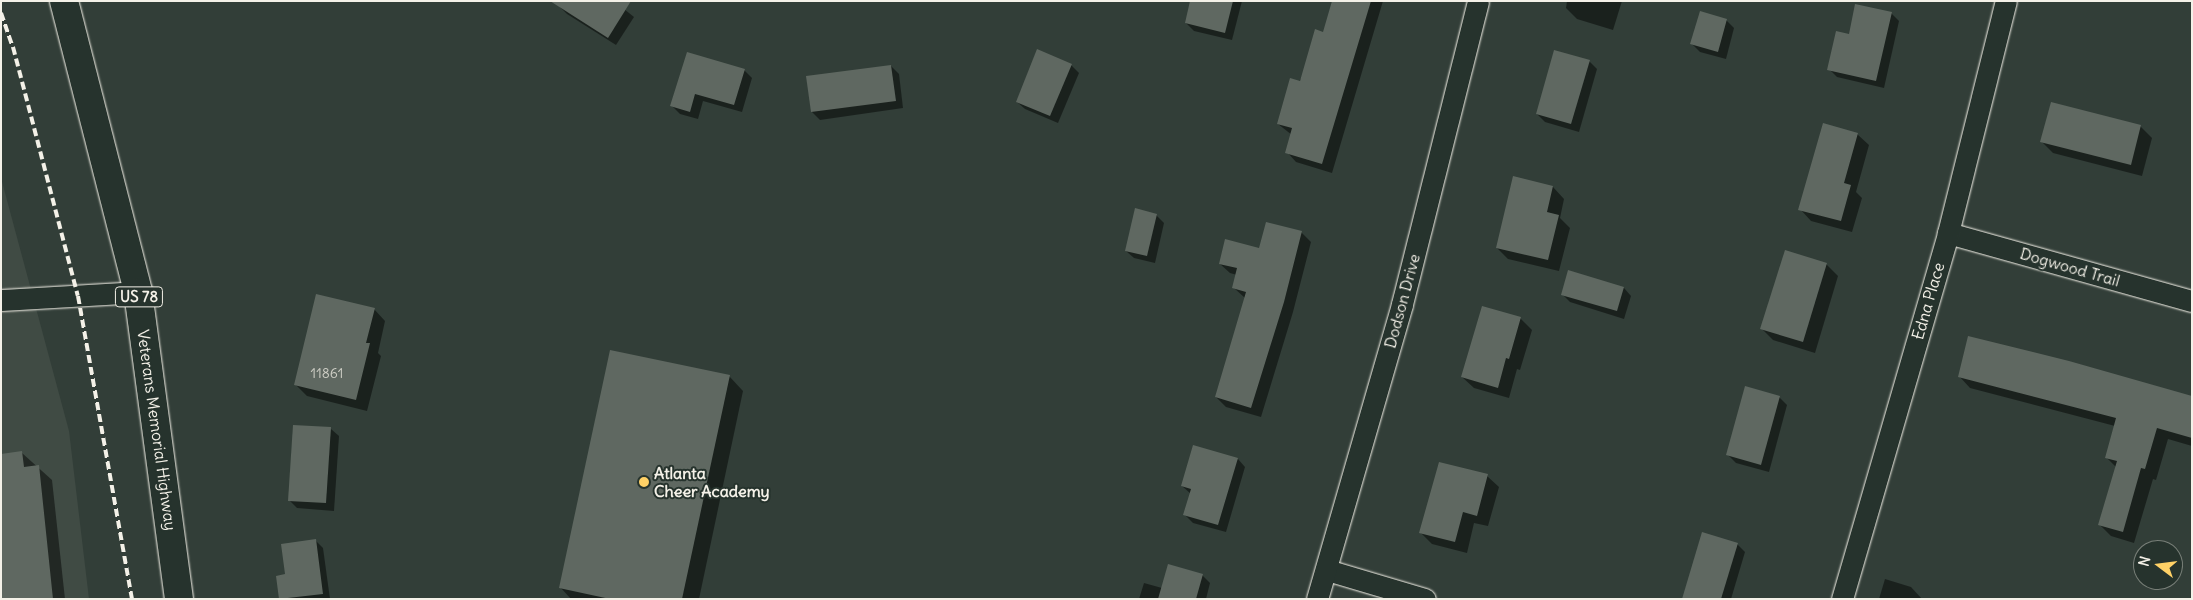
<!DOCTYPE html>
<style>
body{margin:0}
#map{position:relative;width:2193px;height:600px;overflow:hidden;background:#323e38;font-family:Delius,sans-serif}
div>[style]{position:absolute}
.built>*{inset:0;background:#404b44}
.shadow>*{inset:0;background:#0007}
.building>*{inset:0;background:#5f6861}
.roads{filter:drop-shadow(0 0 1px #f4f1e8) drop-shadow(0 0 1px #f4f1e8)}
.street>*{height:21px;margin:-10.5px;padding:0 10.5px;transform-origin:10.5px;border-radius:10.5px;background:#26332d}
.primary>*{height:28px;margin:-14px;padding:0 14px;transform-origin:14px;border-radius:14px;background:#26332d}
.rail>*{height:4px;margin-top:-2px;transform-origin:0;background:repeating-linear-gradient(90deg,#f4f1e8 0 8px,transparent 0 12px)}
.dots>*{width:14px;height:14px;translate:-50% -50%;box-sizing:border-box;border:2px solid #26332d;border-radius:50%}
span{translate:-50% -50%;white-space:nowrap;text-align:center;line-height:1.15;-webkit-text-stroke:4px #26332d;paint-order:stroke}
.number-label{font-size:14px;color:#cfcfc6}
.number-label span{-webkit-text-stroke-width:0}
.shield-label span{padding:1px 4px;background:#26332d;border:1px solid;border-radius:4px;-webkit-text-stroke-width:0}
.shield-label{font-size:15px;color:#f4f1e8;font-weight:700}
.street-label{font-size:16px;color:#f4f1e8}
.poi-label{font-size:16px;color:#f4f1e8;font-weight:700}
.left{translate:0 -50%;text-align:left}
.frame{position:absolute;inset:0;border:2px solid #f4f1e8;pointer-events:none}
.north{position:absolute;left:2133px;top:540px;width:50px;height:50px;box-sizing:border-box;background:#26332d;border:1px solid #787f78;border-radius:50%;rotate:285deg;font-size:14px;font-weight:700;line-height:20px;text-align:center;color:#f4f1e8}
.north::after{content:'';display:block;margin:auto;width:18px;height:22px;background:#ffd166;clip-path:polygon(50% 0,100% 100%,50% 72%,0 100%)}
</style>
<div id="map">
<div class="built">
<i style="clip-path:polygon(1px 178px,69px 431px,89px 599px,1px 599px)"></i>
</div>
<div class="shadow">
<i style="clip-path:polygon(614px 1px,634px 17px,616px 45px,567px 14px,559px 6px)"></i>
<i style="clip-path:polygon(1192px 1px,1242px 1px,1232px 40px,1194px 31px,1186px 23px)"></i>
<i style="clip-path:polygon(1333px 1px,1383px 1px,1332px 173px,1296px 162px,1287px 152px,1292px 135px,1278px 124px,1324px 33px)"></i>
<i style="clip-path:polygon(1567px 1px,1622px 1px,1613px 30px,1577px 19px,1566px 8px)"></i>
<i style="clip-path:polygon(1891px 13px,1899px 21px,1884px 88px,1837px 77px,1829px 69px,1850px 35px)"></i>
<i style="clip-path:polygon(1726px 20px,1734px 28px,1726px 59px,1700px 52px,1692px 44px)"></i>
<i style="clip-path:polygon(688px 53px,744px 70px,752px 78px,742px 112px,703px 101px,698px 119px,680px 114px,672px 106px)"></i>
<i style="clip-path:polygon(1589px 61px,1597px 69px,1579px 132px,1545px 122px,1537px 114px)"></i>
<i style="clip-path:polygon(1071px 65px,1079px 73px,1058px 123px,1025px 109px,1017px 102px)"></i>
<i style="clip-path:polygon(891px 66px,899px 74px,903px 108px,820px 120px,812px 112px,808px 77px)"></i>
<i style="clip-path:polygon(2140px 126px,2152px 138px,2142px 176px,2053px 153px,2042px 142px)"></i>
<i style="clip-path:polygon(1857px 134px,1869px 145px,1856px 192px,1862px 198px,1852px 232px,1811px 221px,1800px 209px)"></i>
<i style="clip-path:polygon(1514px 178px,1553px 187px,1564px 199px,1560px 218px,1570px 228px,1559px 271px,1508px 259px,1497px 248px)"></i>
<i style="clip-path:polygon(1156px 215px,1164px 223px,1155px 263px,1134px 258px,1126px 251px)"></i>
<i style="clip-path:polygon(1301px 232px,1311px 242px,1293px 312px,1261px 417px,1226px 407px,1216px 397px,1245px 298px,1234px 288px,1237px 275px,1230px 273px,1220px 264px)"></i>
<i style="clip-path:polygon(1826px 264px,1838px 276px,1815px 353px,1773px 340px,1762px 329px)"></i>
<i style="clip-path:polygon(1624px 288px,1631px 296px,1624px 319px,1570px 302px,1562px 294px)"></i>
<i style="clip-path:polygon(374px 309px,385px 321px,378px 353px,381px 356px,367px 411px,307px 396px,296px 385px)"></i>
<i style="clip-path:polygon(1520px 318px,1532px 330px,1520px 370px,1517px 369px,1509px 398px,1474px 388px,1462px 377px)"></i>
<i style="clip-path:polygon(729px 376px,743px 391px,699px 599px,571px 599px,560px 587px)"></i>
<i style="clip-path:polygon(1959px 376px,2192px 399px,2192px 446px,2168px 439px,2156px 480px,2153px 479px,2134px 543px,2111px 536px,2100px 525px,2116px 467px,2106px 457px,2115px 426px,1970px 388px)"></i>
<i style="clip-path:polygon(1779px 397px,1787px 405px,1769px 472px,1736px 463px,1728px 455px)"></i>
<i style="clip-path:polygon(331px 429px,339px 436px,334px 511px,297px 508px,289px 500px)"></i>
<i style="clip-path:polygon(22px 453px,52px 480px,65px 599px,1px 599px)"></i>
<i style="clip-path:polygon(1238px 459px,1245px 467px,1226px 532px,1193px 523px,1185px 515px,1191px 494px,1182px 486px)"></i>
<i style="clip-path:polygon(1487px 476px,1499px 487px,1488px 526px,1474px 523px,1467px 553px,1432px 544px,1420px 532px)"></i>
<i style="clip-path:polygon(315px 540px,323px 548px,330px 599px,280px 599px,287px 575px)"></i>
<i style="clip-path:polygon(1737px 544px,1745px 552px,1731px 599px,1683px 599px)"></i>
<i style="clip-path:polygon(1202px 575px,1210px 583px,1206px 599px,1139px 599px,1144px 583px,1162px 588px)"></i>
<i style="clip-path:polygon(1885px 579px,1911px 587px,1922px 599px,1879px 599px)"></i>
</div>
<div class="building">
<i style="clip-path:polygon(550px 1px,631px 1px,608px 38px)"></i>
<i style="clip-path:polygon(1190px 1px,1233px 1px,1225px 33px,1185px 23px)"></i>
<i style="clip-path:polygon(1332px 1px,1371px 1px,1322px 164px,1285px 153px,1292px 128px,1277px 124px,1290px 78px,1300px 81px,1315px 29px,1323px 32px)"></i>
<i style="clip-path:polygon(1855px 4px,1892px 12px,1876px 81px,1827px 70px,1836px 31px,1849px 34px)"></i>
<i style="clip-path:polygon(1700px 11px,1727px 19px,1718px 52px,1690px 44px)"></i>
<i style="clip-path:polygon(1037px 49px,1072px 64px,1050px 116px,1016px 102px)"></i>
<i style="clip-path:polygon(1554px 50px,1590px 60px,1571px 124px,1536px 114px)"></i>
<i style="clip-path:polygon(687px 52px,745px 69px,734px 105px,695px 94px,690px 112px,670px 106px)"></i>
<i style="clip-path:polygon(891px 65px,896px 101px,811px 112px,806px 76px)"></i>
<i style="clip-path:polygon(2051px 102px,2141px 125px,2131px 165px,2040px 142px)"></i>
<i style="clip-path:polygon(1823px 123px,1858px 133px,1844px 183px,1851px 185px,1841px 221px,1798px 210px)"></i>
<i style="clip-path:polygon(1513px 176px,1553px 186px,1547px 212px,1559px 215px,1548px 260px,1496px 248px)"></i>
<i style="clip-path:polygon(1135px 208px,1157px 214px,1147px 256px,1125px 251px)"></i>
<i style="clip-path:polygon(1266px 222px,1302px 231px,1284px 302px,1251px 408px,1215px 397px,1246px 292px,1232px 288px,1237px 268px,1219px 264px,1225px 239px,1259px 248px)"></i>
<i style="clip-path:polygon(1785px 250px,1827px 263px,1803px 342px,1760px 329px)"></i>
<i style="clip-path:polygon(1568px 270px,1624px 287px,1617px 311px,1561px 295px)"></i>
<i style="clip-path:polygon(316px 294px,375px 308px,366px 343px,370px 343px,356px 400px,294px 385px)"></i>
<i style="clip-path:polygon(1482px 306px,1521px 317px,1509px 359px,1506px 358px,1498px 388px,1461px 377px)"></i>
<i style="clip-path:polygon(1968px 336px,2069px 361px,2192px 396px,2192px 438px,2157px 428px,2145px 469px,2141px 468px,2123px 532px,2098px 525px,2117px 461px,2105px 458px,2116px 418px,1958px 377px)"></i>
<i style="clip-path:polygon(610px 350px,730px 375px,682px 599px,610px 599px,559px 588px)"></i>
<i style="clip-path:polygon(1745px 386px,1780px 396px,1761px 465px,1726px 455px)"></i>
<i style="clip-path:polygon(293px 425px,331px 427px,326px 503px,288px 501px)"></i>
<i style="clip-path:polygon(1193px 445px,1238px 458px,1218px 525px,1183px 515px,1191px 489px,1181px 486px)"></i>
<i style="clip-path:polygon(22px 451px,24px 467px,39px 465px,53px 599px,1px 599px,1px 454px)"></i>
<i style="clip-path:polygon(1439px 462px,1488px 474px,1477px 516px,1463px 512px,1455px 542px,1419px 533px)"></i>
<i style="clip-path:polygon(1702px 532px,1738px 543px,1721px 599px,1682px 599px)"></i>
<i style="clip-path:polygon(316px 539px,323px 594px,279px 599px,276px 576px,285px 574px,281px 544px)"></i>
<i style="clip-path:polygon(1168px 564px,1203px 574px,1196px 599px,1158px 599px)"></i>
</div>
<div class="roads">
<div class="street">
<i style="left:1948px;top:233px;width:253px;rotate:15.6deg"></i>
<i style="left:1px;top:300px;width:137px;rotate:-3.3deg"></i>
<i style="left:1327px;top:570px;width:102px;rotate:16.5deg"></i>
<i style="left:1317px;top:599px;width:307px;rotate:-73.9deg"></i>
<i style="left:1402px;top:304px;width:312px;rotate:-75.9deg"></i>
<i style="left:1842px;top:599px;width:381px;rotate:-73.8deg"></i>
<i style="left:1948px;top:233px;width:239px;rotate:-76deg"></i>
</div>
<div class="primary">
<i style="left:64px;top:1px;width:300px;rotate:75.7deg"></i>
<i style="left:138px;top:292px;width:310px;rotate:82.4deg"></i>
</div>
</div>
<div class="rail">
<i style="left:1px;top:13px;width:36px;rotate:71deg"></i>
<i style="left:13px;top:47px;width:257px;rotate:75.4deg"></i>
<i style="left:78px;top:296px;width:308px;rotate:79.9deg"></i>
</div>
<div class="dots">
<i style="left:644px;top:482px;background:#ffd166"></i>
</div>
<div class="number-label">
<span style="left:327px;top:373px">11861</span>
</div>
<div class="shield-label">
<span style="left:139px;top:297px">US 78</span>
</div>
<div class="street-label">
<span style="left:2070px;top:267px;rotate:16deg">Dogwood Trail</span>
<span style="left:1402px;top:301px;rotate:-75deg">Dodson Drive</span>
<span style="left:1928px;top:301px;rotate:-74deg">Edna Place</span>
<span style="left:157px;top:430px;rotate:82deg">Veterans Memorial Highway</span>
</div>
<div class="poi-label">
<span class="left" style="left:654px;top:482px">Atlanta<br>Cheer Academy</span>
</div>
<div class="frame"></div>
<div class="north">N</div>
</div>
